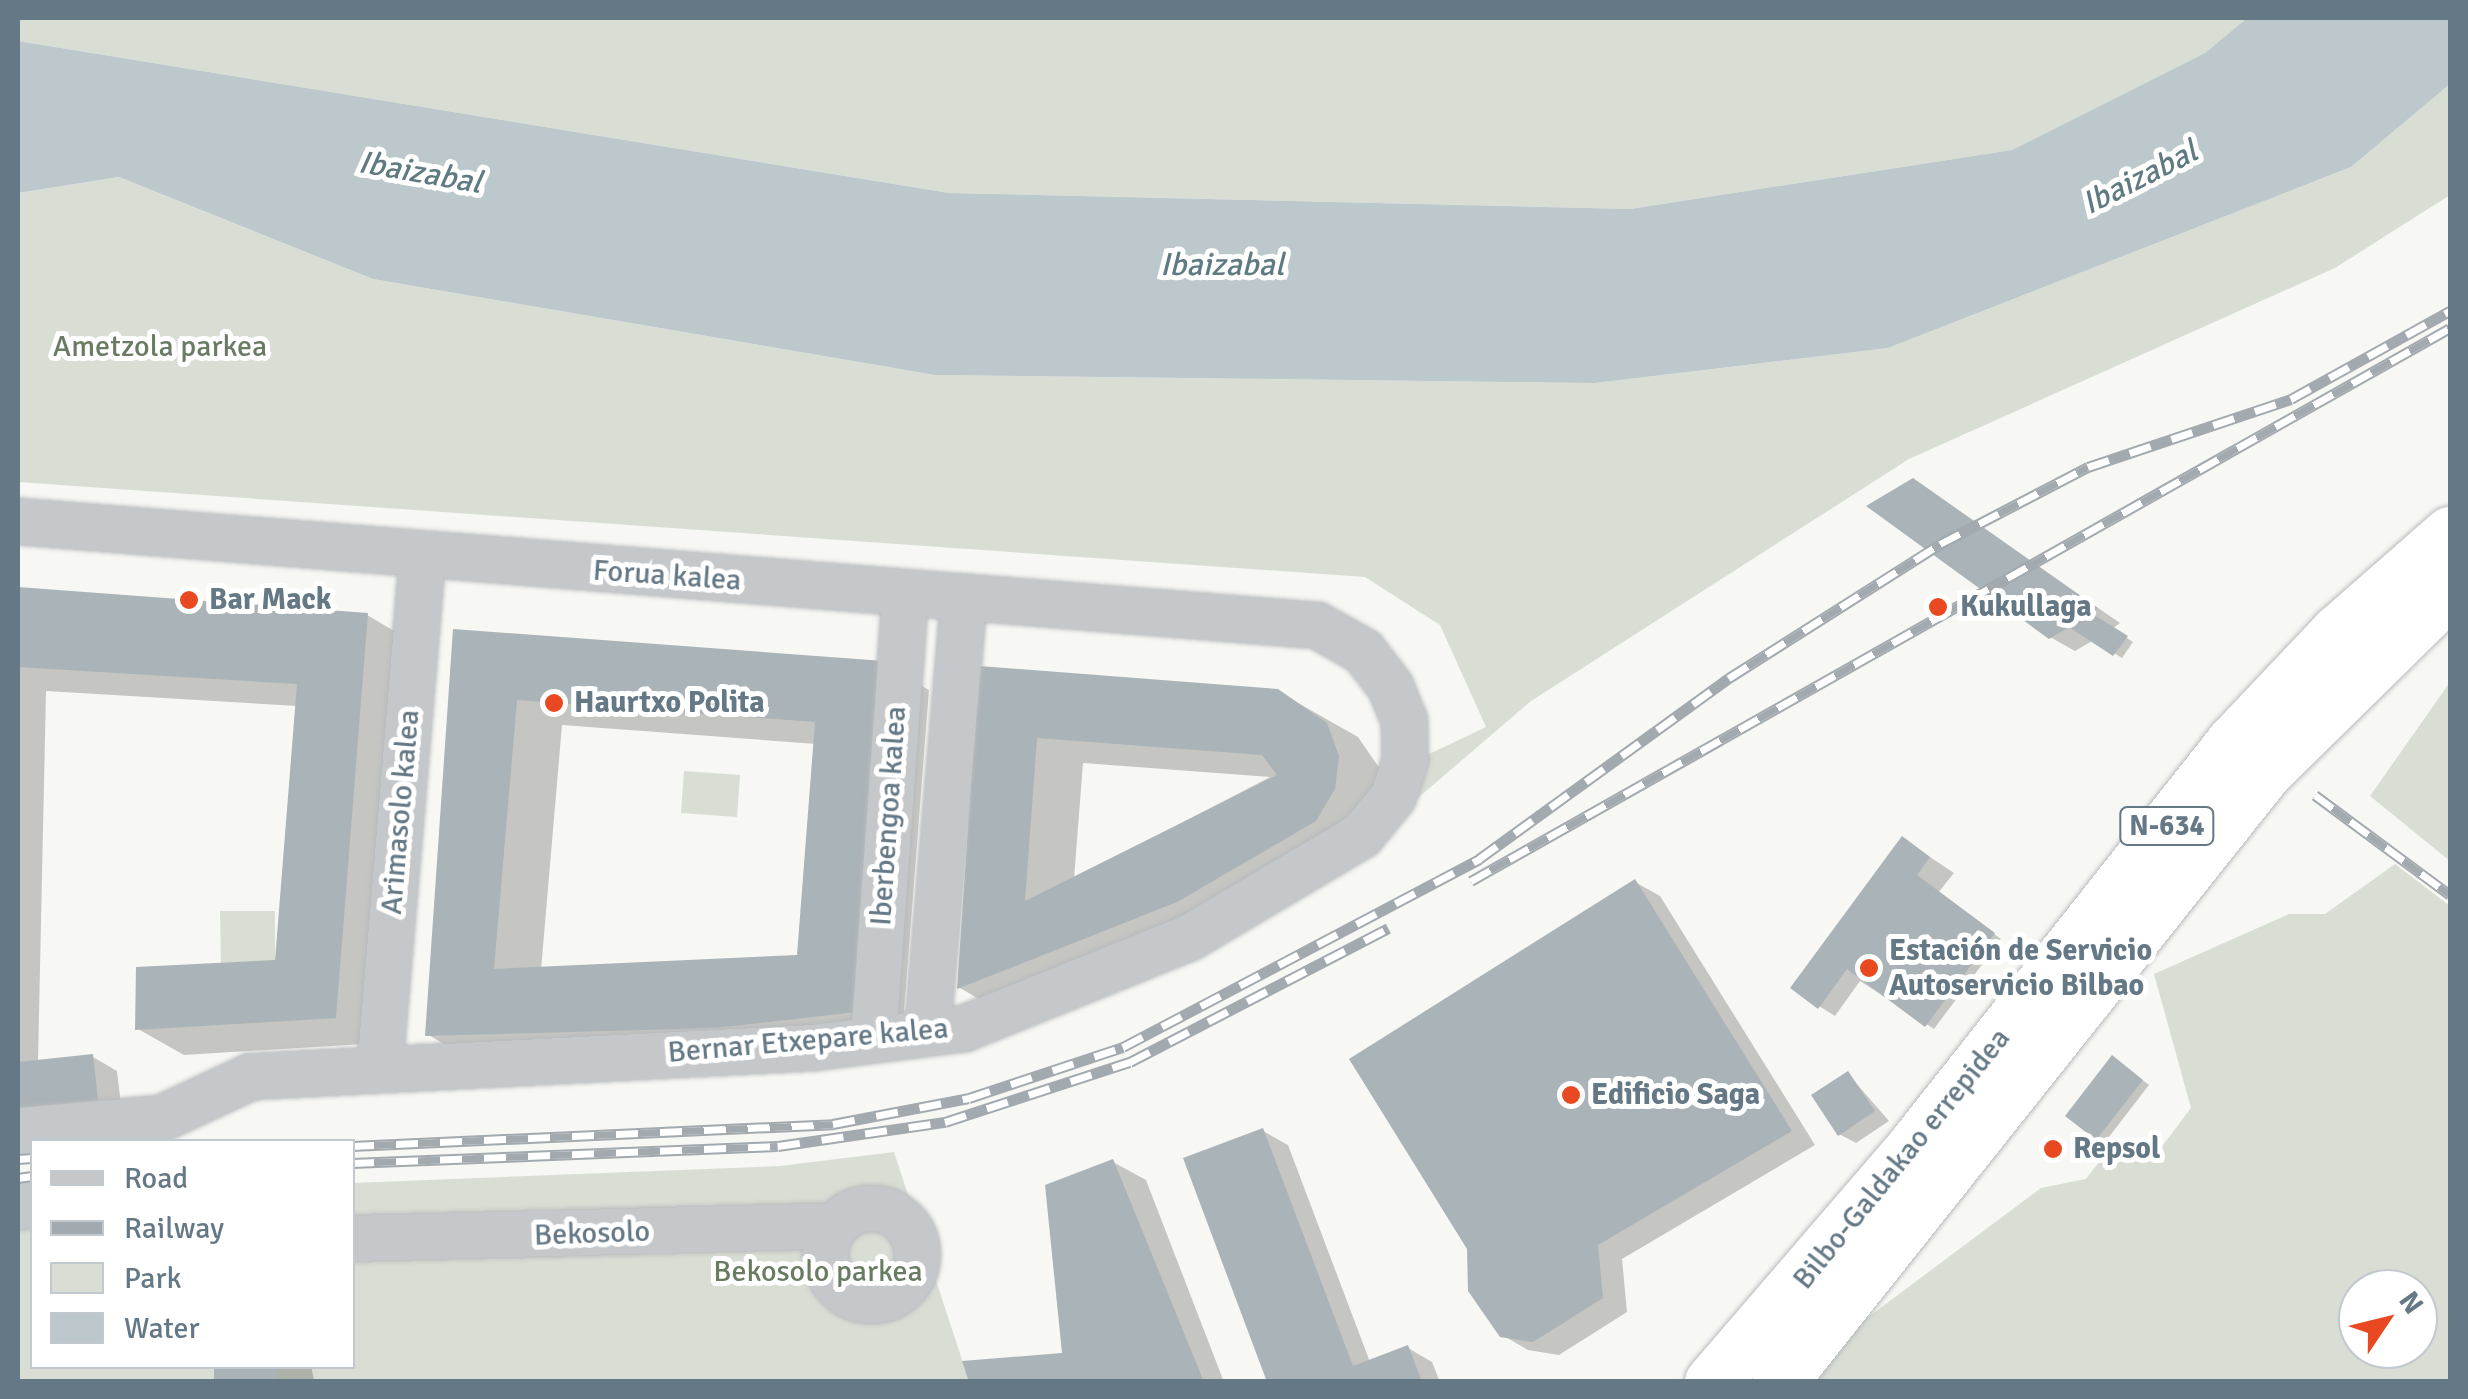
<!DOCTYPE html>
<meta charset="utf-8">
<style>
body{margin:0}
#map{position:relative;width:2468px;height:1399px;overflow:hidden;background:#f7f7f3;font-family:Signika,sans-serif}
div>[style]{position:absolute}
.green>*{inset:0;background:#d8ded4}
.water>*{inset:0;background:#bcc8cc}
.shadow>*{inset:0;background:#0003}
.building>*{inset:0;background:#aab3b8}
.roads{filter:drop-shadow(0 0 2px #b6babd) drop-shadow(0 0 2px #b6babd)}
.minor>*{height:45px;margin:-22.5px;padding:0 22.5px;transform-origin:22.5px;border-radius:22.5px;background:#c4c8cb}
.minor>.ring{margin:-22.5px;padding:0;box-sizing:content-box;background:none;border:45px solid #c4c8cb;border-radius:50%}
.highway>*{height:55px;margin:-27.5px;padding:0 27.5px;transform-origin:27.5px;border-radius:27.5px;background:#fff}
.rail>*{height:11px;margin-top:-5.5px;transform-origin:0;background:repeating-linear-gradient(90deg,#fff 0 22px,#a2aaaf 0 44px);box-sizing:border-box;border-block:2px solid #a2aaaf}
.dots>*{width:28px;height:28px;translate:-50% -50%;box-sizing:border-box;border:5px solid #fff;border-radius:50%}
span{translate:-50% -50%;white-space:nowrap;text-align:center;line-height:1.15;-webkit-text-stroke:10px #fff;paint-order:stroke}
.shield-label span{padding:2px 8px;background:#fff;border:2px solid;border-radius:8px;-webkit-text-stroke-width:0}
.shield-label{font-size:28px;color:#647885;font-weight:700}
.park-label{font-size:30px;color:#697c63}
.street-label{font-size:30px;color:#647885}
.poi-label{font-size:30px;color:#647885;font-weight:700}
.left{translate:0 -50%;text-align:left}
.water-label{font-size:32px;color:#607a82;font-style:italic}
.frame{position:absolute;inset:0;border:20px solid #647885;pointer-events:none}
.legend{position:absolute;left:30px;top:1139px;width:325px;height:230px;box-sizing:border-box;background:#fff;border:2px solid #c1c9ce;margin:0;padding:12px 18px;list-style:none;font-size:30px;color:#647885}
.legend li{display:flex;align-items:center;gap:20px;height:50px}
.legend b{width:50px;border:2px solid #c1c9ce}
.north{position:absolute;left:2338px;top:1269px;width:100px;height:100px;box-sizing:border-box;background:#fff;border:2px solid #c1c9ce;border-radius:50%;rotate:55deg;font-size:28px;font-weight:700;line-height:40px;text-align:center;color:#647885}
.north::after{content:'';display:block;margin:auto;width:35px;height:45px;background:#e94920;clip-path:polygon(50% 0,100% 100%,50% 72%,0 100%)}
</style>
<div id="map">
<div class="green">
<i style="clip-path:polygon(18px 18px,2247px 18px,2205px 53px,2012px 150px,1630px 209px,949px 193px,18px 41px)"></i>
<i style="clip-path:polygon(2450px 84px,2450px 195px,2335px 268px,1909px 459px,1531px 701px,1412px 803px,1423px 757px,1486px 727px,1440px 625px,1365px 577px,18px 482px,18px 193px,119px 177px,373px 279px,935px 375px,1595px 383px,1888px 348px,2351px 167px)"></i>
<i style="clip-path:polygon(2450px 682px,2450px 861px,2370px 796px)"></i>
<i style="clip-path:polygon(684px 771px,740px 775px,737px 817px,681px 813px)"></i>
<i style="clip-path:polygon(evenodd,2395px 864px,2450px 906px,2450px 1381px,1811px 1382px,1855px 1327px,2041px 1188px,2086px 1179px,2118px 1137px,2151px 1161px,2191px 1108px,2154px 974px,2289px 914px,2325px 914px,2395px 864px,2358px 1289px,2418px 1289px,2418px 1349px,2358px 1349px,2358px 1289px)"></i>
<i style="clip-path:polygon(220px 911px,275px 911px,275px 962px,221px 963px)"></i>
<i style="clip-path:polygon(894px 1152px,969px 1381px,18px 1381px,18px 1198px,32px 1197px,32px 1366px,352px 1366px,353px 1183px,780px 1166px)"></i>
</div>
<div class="water">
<i style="clip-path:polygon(2247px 18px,2450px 18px,2450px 84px,2351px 167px,1888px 348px,1595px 383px,935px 375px,373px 279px,119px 177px,18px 193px,18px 41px,949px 193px,1630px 209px,2012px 150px,2205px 53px)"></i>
</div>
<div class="shadow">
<i style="clip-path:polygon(1913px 481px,2120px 623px,2112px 629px,2133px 642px,2122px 658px,2094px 640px,2075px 651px,2050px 637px)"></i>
<i style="clip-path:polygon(18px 590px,367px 615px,413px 642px,381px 1043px,184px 1055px,138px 1029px,277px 962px,298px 706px,46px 691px,38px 1062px,93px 1057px,117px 1071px,122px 1113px,18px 1123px)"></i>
<i style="clip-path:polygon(evenodd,456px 632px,883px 664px,929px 690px,902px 1037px,473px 1061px,427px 1034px,456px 632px,562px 725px,816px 744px,799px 958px,541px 970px,562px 725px)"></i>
<i style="clip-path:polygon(evenodd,981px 669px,1277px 691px,1358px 737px,1380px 769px,1381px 816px,1005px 1014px,960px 988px,981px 669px,1083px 763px,1270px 777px,1074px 879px,1083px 763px)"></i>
<i style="clip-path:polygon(1903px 839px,1954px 873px,1938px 893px,2001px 939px,1934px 1029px,1860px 981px,1835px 1016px,1819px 1006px)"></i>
<i style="clip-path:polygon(1635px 882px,1660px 896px,1815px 1145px,1622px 1259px,1627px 1312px,1559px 1355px,1528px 1350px,1502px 1335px)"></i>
<i style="clip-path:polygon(2120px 1063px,2149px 1085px,2105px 1142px,2069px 1116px)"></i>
<i style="clip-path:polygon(1848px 1074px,1889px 1121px,1856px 1143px,1839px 1134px)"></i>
<i style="clip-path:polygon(1263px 1131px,1288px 1145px,1370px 1362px,1408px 1348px,1432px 1362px,1440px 1382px,1270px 1382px)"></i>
<i style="clip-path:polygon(1113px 1162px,1146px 1180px,1224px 1382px,972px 1382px,1064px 1355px)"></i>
<i style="clip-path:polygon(216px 1366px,311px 1366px,314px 1380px,217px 1382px)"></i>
</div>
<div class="building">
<i style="clip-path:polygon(1913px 478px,2098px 608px,2091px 613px,2128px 636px,2113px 656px,2069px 627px,2049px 639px,1866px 506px)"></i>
<i style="clip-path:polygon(18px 587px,368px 613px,336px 1018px,135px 1030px,136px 967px,275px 960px,297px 684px,18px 667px)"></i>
<i style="clip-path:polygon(evenodd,453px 629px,884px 661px,856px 1012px,716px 1028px,425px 1036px,453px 629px,517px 700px,815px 722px,797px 955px,494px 969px,517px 700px)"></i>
<i style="clip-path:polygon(evenodd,979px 666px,1278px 689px,1327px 723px,1339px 756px,1335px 789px,1316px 821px,1177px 902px,957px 989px,979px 666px,1037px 738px,1262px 755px,1277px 775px,1025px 901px,1037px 738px)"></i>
<i style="clip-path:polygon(1902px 836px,1930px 857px,1917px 875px,1995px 933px,1925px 1027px,1847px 969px,1818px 1009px,1790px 988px)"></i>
<i style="clip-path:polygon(1635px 879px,1792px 1131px,1598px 1245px,1603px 1298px,1533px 1342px,1500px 1337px,1468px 1291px,1467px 1249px,1349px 1059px)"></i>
<i style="clip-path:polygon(93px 1054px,98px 1100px,18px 1108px,18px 1062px)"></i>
<i style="clip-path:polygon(2112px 1055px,2143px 1080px,2096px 1140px,2065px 1116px)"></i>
<i style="clip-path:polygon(1848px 1071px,1875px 1111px,1838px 1136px,1811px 1095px)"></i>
<i style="clip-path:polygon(1263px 1128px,1353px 1366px,1408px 1345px,1422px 1382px,1267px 1382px,1183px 1158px)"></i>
<i style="clip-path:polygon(1113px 1159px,1204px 1382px,969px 1382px,962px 1361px,1062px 1353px,1045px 1185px)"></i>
<i style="clip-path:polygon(214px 1366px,276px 1366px,277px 1382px,214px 1382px)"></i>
</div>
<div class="roads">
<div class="minor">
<i style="left:18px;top:521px;width:1303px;rotate:4.58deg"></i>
<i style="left:1317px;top:625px;width:53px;rotate:29.5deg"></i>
<i style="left:1363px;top:651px;width:44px;rotate:52.4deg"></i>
<i style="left:1390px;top:686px;width:37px;rotate:68deg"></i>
<i style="left:1404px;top:720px;width:39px;rotate:89deg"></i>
<i style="left:1405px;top:759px;width:39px;rotate:108deg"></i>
<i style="left:1393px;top:796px;width:50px;rotate:129.4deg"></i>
<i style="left:1361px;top:835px;width:200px;rotate:149.3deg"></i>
<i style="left:1189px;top:937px;width:243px;rotate:158deg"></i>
<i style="left:964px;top:1028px;width:151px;rotate:172.8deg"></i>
<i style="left:814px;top:1047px;width:564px;rotate:177.05deg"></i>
<i style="left:251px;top:1076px;width:99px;rotate:155deg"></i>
<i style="left:161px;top:1118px;width:144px;rotate:175.2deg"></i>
<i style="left:927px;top:1031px;width:434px;rotate:-85.2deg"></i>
<i style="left:873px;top:1039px;width:447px;rotate:-85.9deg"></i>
<i style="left:379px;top:1069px;width:515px;rotate:-85.21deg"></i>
<i style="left:18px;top:1206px;width:14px;rotate:-4deg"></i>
<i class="ring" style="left:825px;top:1208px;width:47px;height:47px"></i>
<i style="left:352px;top:1238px;width:481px;rotate:-1.5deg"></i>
</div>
<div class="highway">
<i style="left:1712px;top:1382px;width:310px;rotate:-49.3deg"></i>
<i style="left:1914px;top:1147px;width:515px;rotate:-51.71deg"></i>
<i style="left:2233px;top:743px;width:153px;rotate:-46.6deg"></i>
<i style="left:2338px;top:632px;width:149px;rotate:-41.2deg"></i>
<i style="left:1779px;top:1382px;width:781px;rotate:-51.5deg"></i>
<i style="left:2265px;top:771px;width:260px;rotate:-44.5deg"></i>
</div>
</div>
<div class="rail">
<i style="left:2315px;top:795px;width:168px;rotate:36.5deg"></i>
<i style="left:1471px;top:881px;width:1124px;rotate:-29.46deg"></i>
<i style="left:352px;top:1146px;width:482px;rotate:-2.6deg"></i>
<i style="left:833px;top:1124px;width:138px;rotate:-10.8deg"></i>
<i style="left:969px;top:1098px;width:162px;rotate:-18.3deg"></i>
<i style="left:1123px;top:1047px;width:403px;rotate:-27.8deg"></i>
<i style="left:1479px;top:859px;width:309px;rotate:-35.9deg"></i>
<i style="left:1729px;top:678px;width:250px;rotate:-32.4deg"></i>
<i style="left:1940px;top:544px;width:167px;rotate:-27.5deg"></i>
<i style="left:2088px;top:467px;width:214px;rotate:-18.5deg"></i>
<i style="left:2291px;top:399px;width:182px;rotate:-29deg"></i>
<i style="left:18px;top:1159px;width:14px;rotate:-4deg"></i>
<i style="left:352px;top:1163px;width:426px;rotate:-2.3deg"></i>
<i style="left:778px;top:1146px;width:169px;rotate:-8.2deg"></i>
<i style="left:945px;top:1122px;width:194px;rotate:-18deg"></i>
<i style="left:1130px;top:1062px;width:291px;rotate:-27.4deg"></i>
<i style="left:18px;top:1178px;width:14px;rotate:-8deg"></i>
</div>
<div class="dots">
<i style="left:189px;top:600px;background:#e94920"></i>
<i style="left:1938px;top:607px;background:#e94920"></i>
<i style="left:554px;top:703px;background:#e94920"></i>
<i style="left:1869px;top:968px;background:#e94920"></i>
<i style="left:1571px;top:1095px;background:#e94920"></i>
<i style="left:2053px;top:1149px;background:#e94920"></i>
</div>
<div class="shield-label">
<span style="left:2167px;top:826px">N-634</span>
</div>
<div class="park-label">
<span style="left:160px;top:347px">Ametzola parkea</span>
<span style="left:818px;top:1272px">Bekosolo parkea</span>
</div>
<div class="street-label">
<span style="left:667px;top:576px;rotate:4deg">Forua kalea</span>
<span style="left:401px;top:812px;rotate:-85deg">Arimasolo kalea</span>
<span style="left:889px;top:816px;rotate:-86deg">Iberbengoa kalea</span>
<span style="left:808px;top:1041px;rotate:-5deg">Bernar Etxepare kalea</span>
<span style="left:1902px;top:1159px;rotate:-51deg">Bilbo-Galdakao errepidea</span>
<span style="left:592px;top:1234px;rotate:-2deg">Bekosolo</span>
</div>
<div class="poi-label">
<span class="left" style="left:209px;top:600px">Bar Mack</span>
<span class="left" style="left:1960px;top:607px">Kukullaga</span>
<span class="left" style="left:574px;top:703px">Haurtxo Polita</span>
<span class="left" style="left:1889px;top:968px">Estación de Servicio<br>Autoservicio Bilbao</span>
<span class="left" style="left:1591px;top:1095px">Edificio Saga</span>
<span class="left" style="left:2073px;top:1149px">Repsol</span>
</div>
<div class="water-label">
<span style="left:420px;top:173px;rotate:10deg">Ibaizabal</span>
<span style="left:2140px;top:178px;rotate:-27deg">Ibaizabal</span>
<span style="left:1222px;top:265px">Ibaizabal</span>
</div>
<div class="frame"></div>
<ul class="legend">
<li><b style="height:12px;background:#c4c8cb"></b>Road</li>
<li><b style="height:12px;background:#a2aaaf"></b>Railway</li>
<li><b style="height:28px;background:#d8ded4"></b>Park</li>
<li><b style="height:28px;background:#bcc8cc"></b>Water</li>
</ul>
<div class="north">N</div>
</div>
